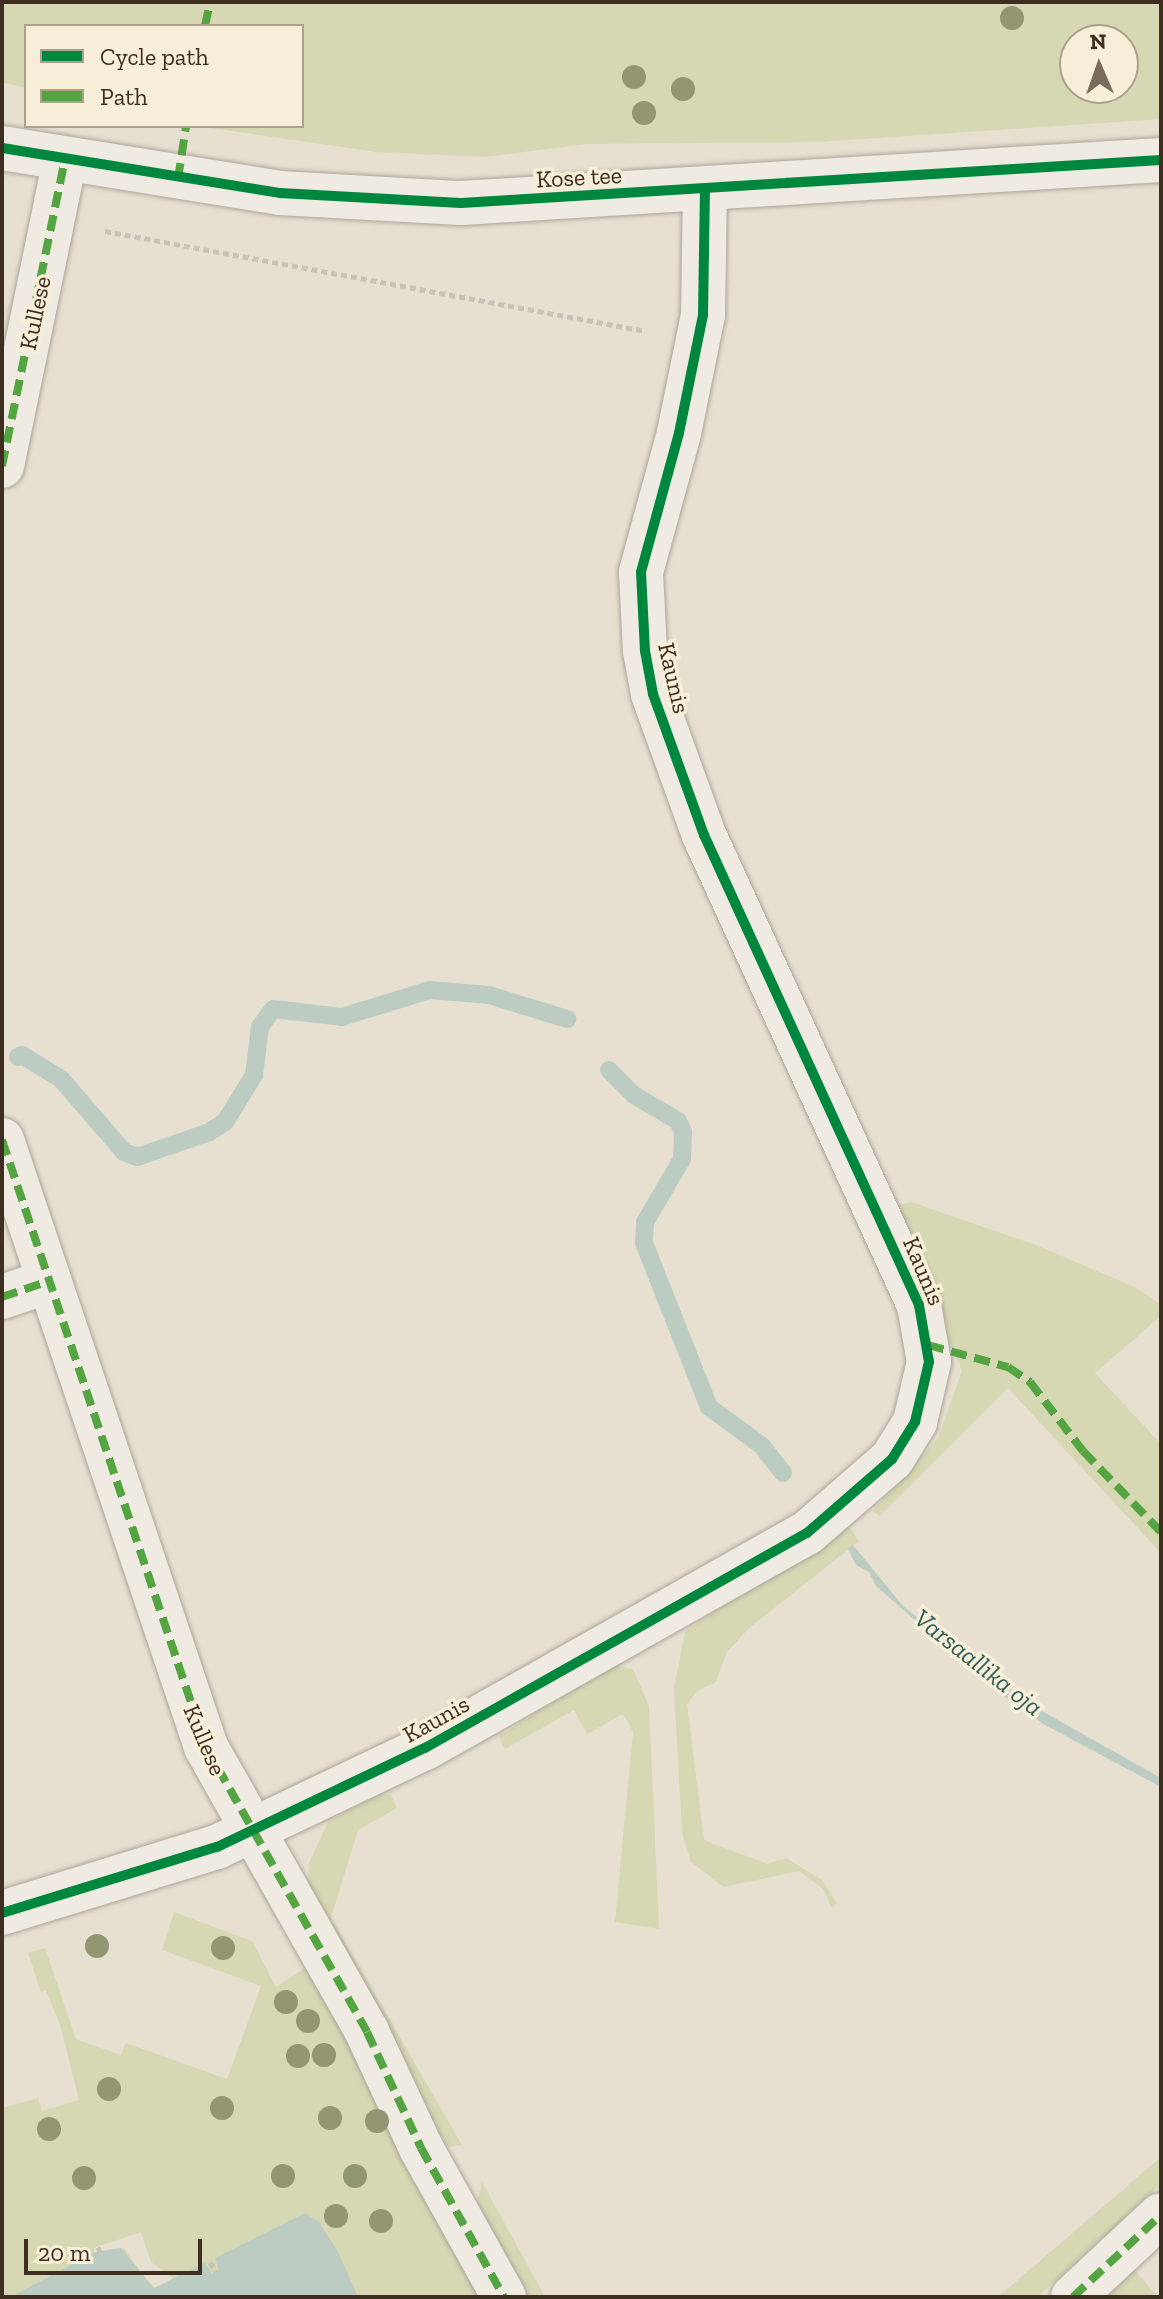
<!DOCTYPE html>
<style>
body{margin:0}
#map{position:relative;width:1163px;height:2299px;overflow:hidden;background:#e7e0d1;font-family:"Zilla Slab",serif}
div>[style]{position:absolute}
.green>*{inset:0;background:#d6d7b3}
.water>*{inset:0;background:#bcccc2}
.stream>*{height:18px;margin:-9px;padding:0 9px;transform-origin:9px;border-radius:9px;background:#bcccc2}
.path>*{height:5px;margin-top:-2.5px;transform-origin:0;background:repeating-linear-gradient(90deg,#c8c2b9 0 6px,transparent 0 10px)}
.roads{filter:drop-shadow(0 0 2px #ada599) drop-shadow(0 0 2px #ada599)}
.street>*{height:44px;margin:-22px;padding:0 22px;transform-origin:22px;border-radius:22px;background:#efebe3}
.secondary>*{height:44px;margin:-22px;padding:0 22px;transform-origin:22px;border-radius:22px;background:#efebe3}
.quiet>*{height:8px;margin-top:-4px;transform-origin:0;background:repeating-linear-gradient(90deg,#54a441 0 16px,transparent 0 24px)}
.cycleway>*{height:10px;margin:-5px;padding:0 5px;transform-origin:5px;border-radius:5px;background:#00873e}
.trees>*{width:24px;height:24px;margin:-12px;border-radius:50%;background:#929673}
span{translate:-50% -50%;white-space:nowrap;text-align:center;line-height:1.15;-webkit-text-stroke:7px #f7eed8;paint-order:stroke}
.street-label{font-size:24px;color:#3d2e20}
.water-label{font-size:26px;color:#2f5d5a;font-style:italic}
.frame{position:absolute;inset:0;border:4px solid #3d2e20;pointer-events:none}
.legend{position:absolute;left:24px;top:24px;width:280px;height:104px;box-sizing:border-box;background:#f7eed8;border:2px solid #ada18e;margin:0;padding:10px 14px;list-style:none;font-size:24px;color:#3d2e20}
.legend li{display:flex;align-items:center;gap:16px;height:40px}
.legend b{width:40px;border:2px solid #ada18e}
.north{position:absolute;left:1059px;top:24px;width:80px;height:80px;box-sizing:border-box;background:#f7eed8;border:2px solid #ada18e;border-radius:50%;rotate:358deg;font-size:22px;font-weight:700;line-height:32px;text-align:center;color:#3d2e20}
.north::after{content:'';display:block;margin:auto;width:28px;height:36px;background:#786c5e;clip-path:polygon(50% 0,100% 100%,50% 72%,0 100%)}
.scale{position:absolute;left:24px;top:2239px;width:178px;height:36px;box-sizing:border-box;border:4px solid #3d2e20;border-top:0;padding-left:10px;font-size:24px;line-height:28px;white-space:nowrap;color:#3d2e20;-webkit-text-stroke:6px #f7eed8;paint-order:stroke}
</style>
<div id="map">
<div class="green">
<i style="clip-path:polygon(evenodd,2px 2px,1161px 2px,1161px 119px,818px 142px,587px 144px,485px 157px,376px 152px,197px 126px,302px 126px,302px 26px,26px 26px,26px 88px,2px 82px,2px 2px,1075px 40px,1123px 40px,1123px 88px,1075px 88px,1075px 40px)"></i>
<i style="clip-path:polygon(911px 1202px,1036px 1245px,1137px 1288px,1161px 1305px,1161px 1316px,1095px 1373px,1161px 1444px,1161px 1553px,1008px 1388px,880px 1516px,873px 1511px,938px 1438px,962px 1371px,893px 1207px)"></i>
<i style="clip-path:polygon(846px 1522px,859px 1541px,749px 1628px,727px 1652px,716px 1682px,697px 1691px,687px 1704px,704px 1840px,767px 1864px,786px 1858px,822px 1880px,837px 1903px,832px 1908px,823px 1889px,799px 1871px,724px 1887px,691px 1862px,682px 1833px,674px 1688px,685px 1632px)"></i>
<i style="clip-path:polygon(613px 1665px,633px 1669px,649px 1706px,659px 1929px,615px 1922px,633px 1732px,623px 1714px,587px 1734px,574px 1710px,505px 1749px,499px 1736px)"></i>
<i style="clip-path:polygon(380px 1793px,391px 1795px,397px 1808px,358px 1830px,331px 1918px,462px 2145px,448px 2147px,380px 2032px,308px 1889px,309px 1863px,328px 1822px)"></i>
<i style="clip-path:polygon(174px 1912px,252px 1941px,276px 1987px,308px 1966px,484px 2297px,323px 2297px,224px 2270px,156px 2297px,107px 2250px,124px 2248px,148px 2283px,157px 2288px,173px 2278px,151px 2262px,141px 2232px,94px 2248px,95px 2255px,52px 2297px,2px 2297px,2px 2108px,38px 2098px,42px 2111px,79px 2100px,61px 2028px,46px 1990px,41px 1992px,28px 1953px,45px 1948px,76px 2039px,121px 2055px,126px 2043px,227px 2079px,261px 1986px,162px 1950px)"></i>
<i style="clip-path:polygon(1161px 2157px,1161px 2184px,1038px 2297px,998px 2297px)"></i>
<i style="clip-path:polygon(482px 2182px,545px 2297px,526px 2297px,520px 2286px,477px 2200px)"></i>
<i style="clip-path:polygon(1133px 2268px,1158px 2297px,1103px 2297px)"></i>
</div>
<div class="water">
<i style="clip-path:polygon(853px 1545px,903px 1606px,981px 1667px,1033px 1706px,1161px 1778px,1161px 1787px,1045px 1725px,996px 1691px,876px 1586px,869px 1572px,856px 1565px,848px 1549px)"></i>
<i style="clip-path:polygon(305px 2213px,319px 2222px,338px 2252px,358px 2297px,11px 2297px,95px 2252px,121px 2248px,154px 2288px,205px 2263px,212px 2274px,219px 2270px,215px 2258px)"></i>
</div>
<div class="stream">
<i style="left:18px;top:1057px;width:4px;rotate:-27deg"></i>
<i style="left:22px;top:1055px;width:46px;rotate:31.6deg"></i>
<i style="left:61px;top:1079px;width:96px;rotate:49.2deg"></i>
<i style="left:124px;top:1152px;width:14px;rotate:21deg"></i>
<i style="left:137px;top:1157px;width:76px;rotate:-19.1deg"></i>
<i style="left:209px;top:1132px;width:19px;rotate:-32deg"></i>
<i style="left:225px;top:1122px;width:55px;rotate:-58.3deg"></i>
<i style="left:254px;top:1075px;width:48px;rotate:-82.9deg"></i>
<i style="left:260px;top:1027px;width:22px;rotate:-54deg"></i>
<i style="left:273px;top:1009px;width:69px;rotate:6.6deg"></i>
<i style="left:342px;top:1017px;width:92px;rotate:-17.1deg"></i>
<i style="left:430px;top:990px;width:59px;rotate:4.8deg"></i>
<i style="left:489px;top:995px;width:82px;rotate:17.1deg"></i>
<i style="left:609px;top:1070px;width:35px;rotate:45deg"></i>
<i style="left:634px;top:1095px;width:51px;rotate:30.6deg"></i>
<i style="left:678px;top:1121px;width:12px;rotate:66deg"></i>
<i style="left:683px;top:1132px;width:27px;rotate:92deg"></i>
<i style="left:682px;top:1159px;width:73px;rotate:120.4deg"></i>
<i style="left:645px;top:1222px;width:21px;rotate:93deg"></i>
<i style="left:644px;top:1243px;width:176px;rotate:68.4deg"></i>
<i style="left:709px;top:1407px;width:66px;rotate:36.3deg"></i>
<i style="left:762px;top:1446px;width:34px;rotate:52deg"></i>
</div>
<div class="path">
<i style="left:105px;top:231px;width:550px;rotate:10.47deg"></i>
<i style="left:98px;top:2247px;width:5px;rotate:68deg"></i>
<i style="left:210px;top:2262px;width:12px;rotate:59deg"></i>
</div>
<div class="roads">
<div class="street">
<i style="left:2px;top:466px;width:312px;rotate:-78.4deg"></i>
<i style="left:2px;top:1140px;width:640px;rotate:71.42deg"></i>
<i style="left:206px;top:1747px;width:327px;rotate:60.5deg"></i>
<i style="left:367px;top:2032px;width:128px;rotate:65deg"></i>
<i style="left:421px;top:2148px;width:171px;rotate:60.9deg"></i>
<i style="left:2px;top:1297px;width:50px;rotate:-18.8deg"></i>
<i style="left:2px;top:1913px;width:225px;rotate:-17.1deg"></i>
<i style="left:217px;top:1847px;width:230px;rotate:-25.5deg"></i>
<i style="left:425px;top:1748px;width:438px;rotate:-29.4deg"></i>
<i style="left:807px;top:1533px;width:113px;rotate:-41deg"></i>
<i style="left:892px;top:1459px;width:44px;rotate:-58.1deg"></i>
<i style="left:915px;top:1422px;width:62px;rotate:-76.9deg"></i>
<i style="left:929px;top:1362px;width:58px;rotate:-100deg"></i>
<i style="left:919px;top:1305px;width:517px;rotate:-114.58deg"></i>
<i style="left:704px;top:835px;width:150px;rotate:-109.9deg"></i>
<i style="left:653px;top:694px;width:44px;rotate:-100.5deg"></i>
<i style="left:645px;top:651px;width:79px;rotate:-92.9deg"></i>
<i style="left:641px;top:572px;width:144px;rotate:-74.7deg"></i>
<i style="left:679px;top:433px;width:120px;rotate:-78.5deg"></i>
<i style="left:703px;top:315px;width:126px;rotate:-89.1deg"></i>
<i style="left:1073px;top:2297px;width:120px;rotate:-43deg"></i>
</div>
<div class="secondary">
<i style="left:2px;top:148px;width:282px;rotate:9.2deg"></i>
<i style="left:280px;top:193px;width:181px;rotate:3.2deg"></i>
<i style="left:461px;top:203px;width:701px;rotate:-3.52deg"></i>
</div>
</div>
<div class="quiet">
<i style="left:205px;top:26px;width:25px;rotate:-78deg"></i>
<i style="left:178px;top:179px;width:54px;rotate:-81.4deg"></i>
<i style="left:2px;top:466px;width:312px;rotate:-78.4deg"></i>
<i style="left:2px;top:1140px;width:640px;rotate:71.42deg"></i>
<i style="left:206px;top:1747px;width:327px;rotate:60.5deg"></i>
<i style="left:367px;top:2032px;width:128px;rotate:65deg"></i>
<i style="left:421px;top:2148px;width:171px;rotate:60.9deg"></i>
<i style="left:2px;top:1297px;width:50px;rotate:-18.8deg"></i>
<i style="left:928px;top:1345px;width:83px;rotate:15.4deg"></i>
<i style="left:1008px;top:1367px;width:27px;rotate:34deg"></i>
<i style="left:1030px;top:1382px;width:87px;rotate:52.5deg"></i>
<i style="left:1083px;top:1451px;width:112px;rotate:46.1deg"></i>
<i style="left:1073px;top:2297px;width:120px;rotate:-43deg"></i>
</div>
<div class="cycleway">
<i style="left:2px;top:148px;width:282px;rotate:9.2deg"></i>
<i style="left:280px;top:193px;width:181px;rotate:3.2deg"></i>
<i style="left:461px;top:203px;width:701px;rotate:-3.52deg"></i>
<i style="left:2px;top:1913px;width:225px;rotate:-17.1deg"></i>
<i style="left:217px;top:1847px;width:230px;rotate:-25.5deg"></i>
<i style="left:425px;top:1748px;width:438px;rotate:-29.4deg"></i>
<i style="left:807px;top:1533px;width:113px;rotate:-41deg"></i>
<i style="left:892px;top:1459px;width:44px;rotate:-58.1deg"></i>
<i style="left:915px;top:1422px;width:62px;rotate:-76.9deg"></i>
<i style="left:929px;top:1362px;width:58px;rotate:-100deg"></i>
<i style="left:919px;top:1305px;width:517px;rotate:-114.58deg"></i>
<i style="left:704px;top:835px;width:150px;rotate:-109.9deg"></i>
<i style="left:653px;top:694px;width:44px;rotate:-100.5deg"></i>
<i style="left:645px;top:651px;width:79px;rotate:-92.9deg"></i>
<i style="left:641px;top:572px;width:144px;rotate:-74.7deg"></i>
<i style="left:679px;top:433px;width:120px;rotate:-78.5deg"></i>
<i style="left:703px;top:315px;width:126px;rotate:-89.1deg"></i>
</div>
<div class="trees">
<i style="left:1012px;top:18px"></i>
<i style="left:634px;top:77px"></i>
<i style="left:683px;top:89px"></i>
<i style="left:644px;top:113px"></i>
<i style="left:97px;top:1946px"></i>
<i style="left:223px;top:1948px"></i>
<i style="left:286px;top:2002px"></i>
<i style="left:308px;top:2021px"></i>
<i style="left:324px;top:2055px"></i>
<i style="left:298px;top:2056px"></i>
<i style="left:109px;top:2089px"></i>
<i style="left:222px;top:2108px"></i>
<i style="left:330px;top:2118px"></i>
<i style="left:377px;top:2121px"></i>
<i style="left:49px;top:2129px"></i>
<i style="left:283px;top:2176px"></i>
<i style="left:355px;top:2176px"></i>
<i style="left:84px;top:2178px"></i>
<i style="left:336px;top:2216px"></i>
<i style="left:381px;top:2221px"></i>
</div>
<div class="street-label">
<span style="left:579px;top:177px;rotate:-3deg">Kose tee</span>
<span style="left:35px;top:313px;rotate:-78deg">Kullese</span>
<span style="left:674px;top:678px;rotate:77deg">Kaunis</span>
<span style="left:924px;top:1271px;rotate:67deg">Kaunis</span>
<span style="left:436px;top:1719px;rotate:-29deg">Kaunis</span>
<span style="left:205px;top:1740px;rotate:67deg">Kullese</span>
</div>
<div class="water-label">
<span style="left:978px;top:1663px;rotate:38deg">Varsaallika oja</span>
</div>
<div class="frame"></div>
<ul class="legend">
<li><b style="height:10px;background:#00873e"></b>Cycle path</li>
<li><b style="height:10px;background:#54a441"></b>Path</li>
</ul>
<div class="north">N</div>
<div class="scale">20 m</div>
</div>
